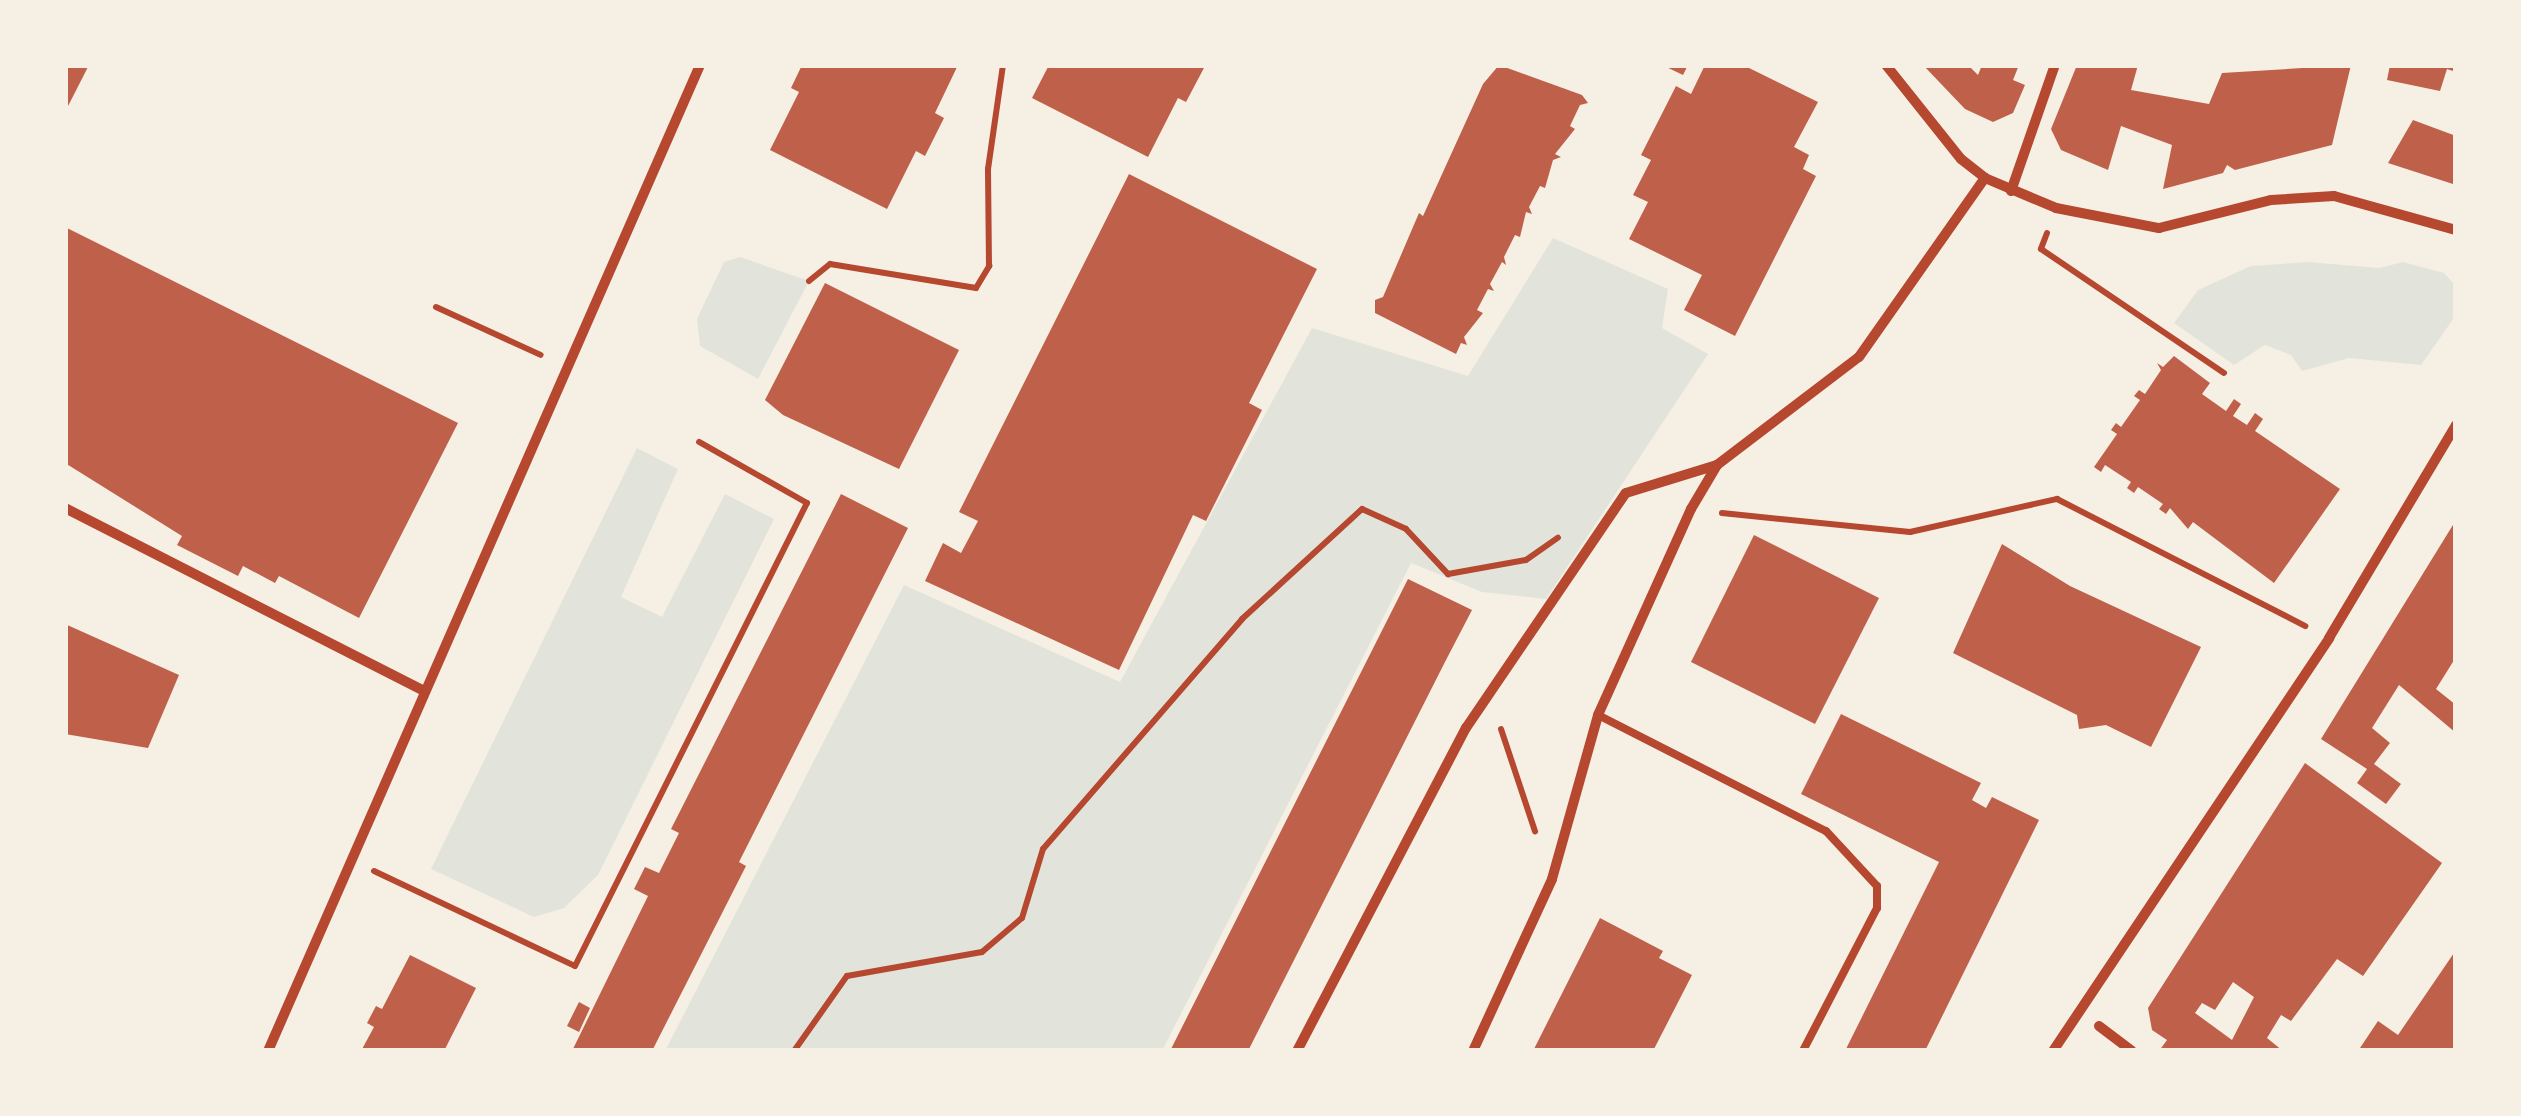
<!DOCTYPE html>
<style>
body{margin:0}
#map{position:relative;width:2521px;height:1116px;overflow:hidden;background:#f6efe4;font-family:Arial,sans-serif}
div>[style]{position:absolute}
.green>*{inset:0;background:#e2e4dc}
.building>*{inset:0;background:#bf614a}
.path>*{height:6px;margin:-3px;padding:0 3px;transform-origin:3px;border-radius:3px;background:#b5482f}
.service>*{height:8px;margin:-4px;padding:0 4px;transform-origin:4px;border-radius:4px;background:#b5482f}
.minor>*{height:10px;margin:-5px;padding:0 5px;transform-origin:5px;border-radius:5px;background:#b5482f}
span{translate:-50% -50%;white-space:nowrap;text-align:center;line-height:1.15;-webkit-text-stroke:9px #f6efe4;paint-order:stroke}
.frame{position:absolute;inset:0;border:68px solid #f6efe4;pointer-events:none}
</style>
<div id="map">
<div class="green">
<i style="clip-path:polygon(1553px 238px,1668px 289px,1662px 328px,1708px 354px,1546px 599px,1482px 592px,1411px 563px,1162px 1051px,665px 1051px,904px 585px,1120px 682px,1312px 328px,1468px 376px)"></i>
<i style="clip-path:polygon(740px 257px,809px 281px,758px 379px,700px 346px,697px 319px,724px 262px)"></i>
<i style="clip-path:polygon(2308px 262px,2379px 268px,2403px 262px,2444px 273px,2456px 286px,2456px 315px,2421px 365px,2349px 358px,2302px 371px,2291px 355px,2265px 345px,2234px 365px,2174px 323px,2198px 290px,2251px 266px)"></i>
<i style="clip-path:polygon(637px 448px,678px 469px,621px 597px,662px 617px,725px 494px,774px 519px,598px 875px,564px 908px,534px 917px,431px 869px)"></i>
</div>
<div class="building">
<i style="clip-path:polygon(65px 65px,89px 65px,65px 112px)"></i>
<i style="clip-path:polygon(802px 65px,958px 65px,935px 113px,944px 118px,925px 156px,916px 151px,887px 209px,770px 150px,799px 92px,791px 88px)"></i>
<i style="clip-path:polygon(1049px 65px,1203px 65px,1205px 66px,1186px 102px,1178px 98px,1148px 157px,1032px 98px)"></i>
<i style="clip-path:polygon(1499px 65px,1582px 95px,1588px 103px,1580px 105px,1570px 126px,1575px 129px,1555px 154px,1561px 157px,1553px 160px,1545px 188px,1540px 186px,1529px 207px,1532px 214px,1526px 212px,1520px 237px,1515px 235px,1504px 257px,1506px 265px,1502px 262px,1490px 284px,1494px 291px,1488px 289px,1477px 310px,1483px 313px,1464px 337px,1467px 345px,1461px 343px,1456px 354px,1375px 313px,1375px 300px,1383px 297px,1419px 213px,1423px 216px,1483px 84px)"></i>
<i style="clip-path:polygon(1662px 65px,1688px 65px,1683px 75px)"></i>
<i style="clip-path:polygon(1705px 65px,1743px 65px,1818px 102px,1794px 147px,1809px 155px,1803px 169px,1816px 176px,1735px 336px,1684px 310px,1702px 275px,1629px 239px,1648px 202px,1633px 195px,1651px 160px,1641px 155px,1676px 86px,1691px 94px)"></i>
<i style="clip-path:polygon(1923px 65px,1968px 65px,1978px 75px,1982px 65px,2019px 65px,2013px 80px,2025px 85px,2013px 113px,1993px 122px,1965px 109px)"></i>
<i style="clip-path:polygon(2077px 65px,2138px 65px,2131px 90px,2209px 104px,2222px 73px,2351px 65px,2332px 145px,2235px 170px,2227px 165px,2223px 173px,2163px 189px,2172px 145px,2121px 126px,2108px 170px,2061px 150px,2051px 129px)"></i>
<i style="clip-path:polygon(2390px 65px,2456px 65px,2456px 72px,2447px 69px,2440px 91px,2387px 80px)"></i>
<i style="clip-path:polygon(2413px 120px,2456px 136px,2456px 185px,2388px 163px)"></i>
<i style="clip-path:polygon(1129px 174px,1317px 269px,1249px 403px,1262px 410px,1206px 521px,1193px 515px,1119px 670px,925px 581px,943px 543px,961px 553px,978px 521px,959px 512px)"></i>
<i style="clip-path:polygon(65px 227px,458px 423px,359px 618px,279px 576px,275px 583px,243px 566px,238px 576px,177px 545px,182px 536px,65px 463px)"></i>
<i style="clip-path:polygon(825px 283px,959px 350px,899px 469px,783px 415px,765px 400px)"></i>
<i style="clip-path:polygon(2174px 356px,2210px 383px,2202px 394px,2226px 411px,2234px 399px,2241px 404px,2233px 416px,2247px 425px,2255px 413px,2263px 419px,2255px 431px,2340px 489px,2274px 583px,2193px 522px,2188px 529px,2170px 508px,2166px 514px,2159px 509px,2163px 504px,2138px 487px,2134px 493px,2127px 488px,2131px 482px,2105px 465px,2101px 472px,2094px 467px,2117px 434px,2111px 430px,2116px 423px,2121px 427px,2140px 400px,2134px 396px,2139px 390px,2145px 394px,2161px 370px,2157px 363px,2163px 367px)"></i>
<i style="clip-path:polygon(841px 494px,908px 528px,739px 862px,746px 866px,652px 1051px,572px 1051px,648px 896px,634px 889px,645px 867px,659px 873px,679px 833px,671px 829px)"></i>
<i style="clip-path:polygon(2456px 520px,2456px 657px,2436px 689px,2456px 705px,2456px 733px,2399px 685px,2372px 728px,2390px 743px,2374px 764px,2401px 784px,2386px 804px,2357px 783px,2367px 769px,2321px 739px)"></i>
<i style="clip-path:polygon(1754px 535px,1879px 598px,1815px 724px,1691px 662px)"></i>
<i style="clip-path:polygon(2002px 544px,2070px 586px,2201px 647px,2151px 747px,2106px 725px,2079px 729px,2077px 715px,1953px 653px)"></i>
<i style="clip-path:polygon(1408px 579px,1472px 610px,1446px 660px,1248px 1051px,1170px 1051px)"></i>
<i style="clip-path:polygon(65px 624px,179px 675px,148px 748px,65px 734px)"></i>
<i style="clip-path:polygon(1841px 714px,1981px 783px,1972px 800px,1986px 808px,1992px 797px,2039px 820px,1925px 1051px,1845px 1051px,1939px 862px,1801px 794px)"></i>
<i style="clip-path:polygon(evenodd,2305px 763px,2442px 863px,2363px 976px,2337px 959px,2291px 1021px,2281px 1015px,2267px 1038px,2283px 1051px,2159px 1051px,2167px 1040px,2152px 1030px,2148px 1008px,2305px 763px,2233px 982px,2254px 997px,2232px 1040px,2195px 1013px,2202px 1003px,2215px 1010px,2233px 982px)"></i>
<i style="clip-path:polygon(1600px 918px,1663px 951px,1659px 958px,1692px 975px,1653px 1051px,1533px 1051px)"></i>
<i style="clip-path:polygon(2456px 950px,2456px 1051px,2358px 1051px,2378px 1021px,2398px 1035px)"></i>
<i style="clip-path:polygon(410px 955px,476px 988px,444px 1051px,361px 1051px,374px 1027px,367px 1023px,376px 1006px,382px 1009px)"></i>
<i style="clip-path:polygon(579px 1002px,590px 1008px,579px 1032px,567px 1026px)"></i>
</div>
<div class="path">
<i style="left:2047px;top:233px;width:17px;rotate:111deg"></i>
<i style="left:2041px;top:249px;width:221px;rotate:34.1deg"></i>
<i style="left:809px;top:281px;width:27px;rotate:-39deg"></i>
<i style="left:830px;top:264px;width:148px;rotate:9.3deg"></i>
<i style="left:976px;top:288px;width:26px;rotate:-59deg"></i>
<i style="left:989px;top:266px;width:97px;rotate:-90.6deg"></i>
<i style="left:988px;top:169px;width:105px;rotate:-81.8deg"></i>
<i style="left:436px;top:307px;width:115px;rotate:24.6deg"></i>
<i style="left:1722px;top:513px;width:189px;rotate:5.8deg"></i>
<i style="left:1910px;top:532px;width:151px;rotate:-12.7deg"></i>
<i style="left:2057px;top:499px;width:279px;rotate:27.1deg"></i>
<i style="left:1501px;top:729px;width:108px;rotate:71.6deg"></i>
<i style="left:374px;top:871px;width:222px;rotate:25.3deg"></i>
<i style="left:575px;top:966px;width:518px;rotate:-63.39deg"></i>
<i style="left:807px;top:503px;width:124px;rotate:-150.5deg"></i>
<i style="left:794px;top:1051px;width:92px;rotate:-54.8deg"></i>
<i style="left:847px;top:976px;width:137px;rotate:-10.1deg"></i>
<i style="left:982px;top:952px;width:52px;rotate:-40.4deg"></i>
<i style="left:1022px;top:918px;width:72px;rotate:-73.1deg"></i>
<i style="left:1043px;top:849px;width:304px;rotate:-49.1deg"></i>
<i style="left:1242px;top:619px;width:163px;rotate:-42.5deg"></i>
<i style="left:1362px;top:509px;width:48px;rotate:24.4deg"></i>
<i style="left:1406px;top:529px;width:62px;rotate:47deg"></i>
<i style="left:1448px;top:574px;width:79px;rotate:-10.2deg"></i>
<i style="left:1526px;top:560px;width:39px;rotate:-35deg"></i>
</div>
<div class="service">
<i style="left:1598px;top:715px;width:256px;rotate:27deg"></i>
<i style="left:1826px;top:831px;width:75px;rotate:47.2deg"></i>
<i style="left:1877px;top:886px;width:22px;rotate:90deg"></i>
<i style="left:1877px;top:908px;width:161px;rotate:117.4deg"></i>
</div>
<div class="minor">
<i style="left:1886px;top:65px;width:120px;rotate:51.4deg"></i>
<i style="left:1961px;top:159px;width:31px;rotate:38deg"></i>
<i style="left:1985px;top:178px;width:77px;rotate:22.9deg"></i>
<i style="left:2056px;top:208px;width:105px;rotate:11deg"></i>
<i style="left:2159px;top:228px;width:115px;rotate:-14deg"></i>
<i style="left:2271px;top:200px;width:63px;rotate:-3.6deg"></i>
<i style="left:2334px;top:196px;width:127px;rotate:15.6deg"></i>
<i style="left:2011px;top:191px;width:133px;rotate:-70.8deg"></i>
<i style="left:65px;top:508px;width:401px;rotate:27deg"></i>
<i style="left:2099px;top:1026px;width:41px;rotate:37.1deg"></i>
<i style="left:268px;top:1051px;width:1076px;rotate:-66.34deg"></i>
<i style="left:1297px;top:1051px;width:365px;rotate:-62.4deg"></i>
<i style="left:1466px;top:728px;width:284px;rotate:-55.8deg"></i>
<i style="left:1626px;top:493px;width:95px;rotate:-17.1deg"></i>
<i style="left:1473px;top:1051px;width:189px;rotate:-65.3deg"></i>
<i style="left:1552px;top:879px;width:170px;rotate:-74.3deg"></i>
<i style="left:1598px;top:715px;width:226px;rotate:-65.7deg"></i>
<i style="left:1691px;top:509px;width:51px;rotate:-59.4deg"></i>
<i style="left:1717px;top:465px;width:178px;rotate:-37.3deg"></i>
<i style="left:1859px;top:357px;width:219px;rotate:-54.9deg"></i>
<i style="left:2053px;top:1051px;width:497px;rotate:-56.2deg"></i>
<i style="left:2329px;top:638px;width:248px;rotate:-59.2deg"></i>
</div>
<div class="frame"></div>
</div>
